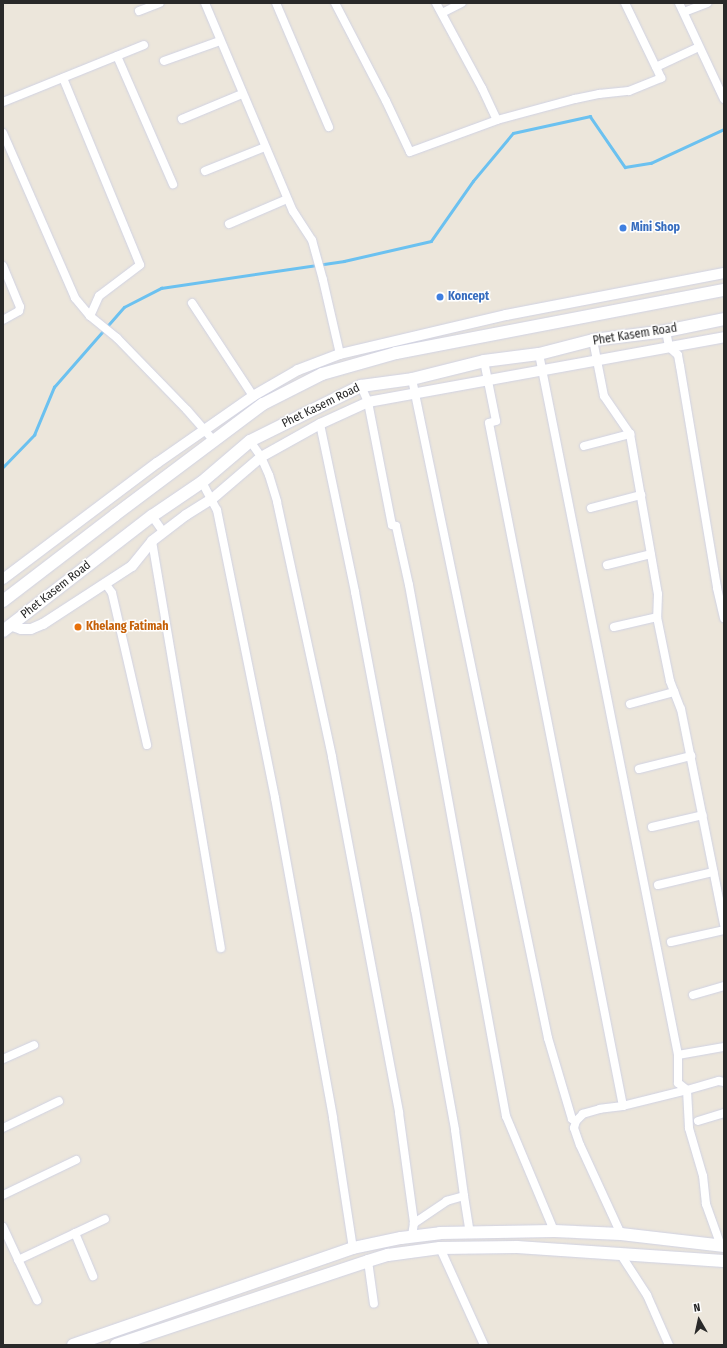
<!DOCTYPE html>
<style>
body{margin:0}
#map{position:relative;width:727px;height:1348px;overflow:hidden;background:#ece6db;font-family:"Fira Sans Condensed",sans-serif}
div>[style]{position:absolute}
.stream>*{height:2.5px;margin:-1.25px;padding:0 1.25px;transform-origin:1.25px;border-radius:1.25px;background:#6bc1f0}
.roads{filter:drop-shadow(0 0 1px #d0d2e3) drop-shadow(0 0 1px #d0d2e3)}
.minor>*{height:8px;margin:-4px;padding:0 4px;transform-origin:4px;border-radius:4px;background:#fff}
.tertiary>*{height:10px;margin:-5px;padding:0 5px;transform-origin:5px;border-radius:5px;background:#fff}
.secondary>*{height:12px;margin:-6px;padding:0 6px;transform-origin:6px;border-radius:6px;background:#fff}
.dots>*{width:11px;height:11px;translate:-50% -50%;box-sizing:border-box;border:2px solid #fff;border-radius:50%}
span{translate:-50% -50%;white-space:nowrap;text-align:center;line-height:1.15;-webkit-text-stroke:3px #fff;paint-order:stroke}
.shop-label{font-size:12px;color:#366cbe;font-weight:700}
.left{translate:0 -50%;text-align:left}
.street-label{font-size:12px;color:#292929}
.food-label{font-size:12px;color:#c56008;font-weight:700}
.frame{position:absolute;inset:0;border:4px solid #292929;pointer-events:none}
.north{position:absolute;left:679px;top:1300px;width:40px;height:40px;-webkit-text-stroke:3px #fff;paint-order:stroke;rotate:351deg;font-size:11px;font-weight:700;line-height:16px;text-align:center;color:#292929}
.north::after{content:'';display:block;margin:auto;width:14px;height:18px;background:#292929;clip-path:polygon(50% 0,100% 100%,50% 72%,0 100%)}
</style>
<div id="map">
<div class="stream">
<i style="left:3px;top:467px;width:45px;rotate:-45.9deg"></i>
<i style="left:34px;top:435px;width:52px;rotate:-67.4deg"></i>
<i style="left:54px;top:387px;width:106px;rotate:-48.8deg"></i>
<i style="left:124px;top:307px;width:42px;rotate:-27.2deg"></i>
<i style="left:161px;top:288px;width:185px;rotate:-8.4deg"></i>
<i style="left:344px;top:261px;width:89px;rotate:-12.9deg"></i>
<i style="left:431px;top:241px;width:73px;rotate:-55deg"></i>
<i style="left:473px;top:181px;width:62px;rotate:-50.2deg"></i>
<i style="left:513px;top:133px;width:79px;rotate:-12.4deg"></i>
<i style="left:590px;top:116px;width:62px;rotate:55.5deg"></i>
<i style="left:625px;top:167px;width:26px;rotate:-9deg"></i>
<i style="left:651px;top:163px;width:81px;rotate:-25deg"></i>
</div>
<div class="roads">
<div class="minor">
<i style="left:205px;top:3px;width:226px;rotate:67.1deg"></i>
<i style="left:293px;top:211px;width:35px;rotate:57deg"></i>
<i style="left:312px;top:240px;width:41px;rotate:74.6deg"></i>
<i style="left:323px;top:280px;width:76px;rotate:77.1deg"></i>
<i style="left:276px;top:3px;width:135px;rotate:66.9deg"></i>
<i style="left:335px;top:3px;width:110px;rotate:62.5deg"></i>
<i style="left:386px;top:101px;width:56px;rotate:64.8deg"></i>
<i style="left:410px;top:152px;width:93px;rotate:-20.2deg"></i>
<i style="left:497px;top:120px;width:81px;rotate:-15.1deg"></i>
<i style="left:575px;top:99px;width:25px;rotate:-12deg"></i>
<i style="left:599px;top:94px;width:30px;rotate:-6deg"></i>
<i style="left:629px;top:91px;width:35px;rotate:-22deg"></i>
<i style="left:661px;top:78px;width:12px;rotate:-114deg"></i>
<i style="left:656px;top:67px;width:47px;rotate:-24.9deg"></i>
<i style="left:436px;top:3px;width:97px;rotate:61.6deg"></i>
<i style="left:482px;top:88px;width:35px;rotate:65deg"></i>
<i style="left:625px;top:3px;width:71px;rotate:64.2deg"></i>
<i style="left:679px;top:3px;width:106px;rotate:64.9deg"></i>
<i style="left:139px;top:11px;width:22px;rotate:-21deg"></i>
<i style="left:684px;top:12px;width:25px;rotate:-21deg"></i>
<i style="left:442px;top:13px;width:22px;rotate:-27deg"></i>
<i style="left:117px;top:56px;width:140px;rotate:66.4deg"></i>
<i style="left:164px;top:61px;width:59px;rotate:-19.7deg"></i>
<i style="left:63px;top:78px;width:202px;rotate:67.6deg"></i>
<i style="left:140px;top:265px;width:51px;rotate:142.9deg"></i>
<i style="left:99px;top:296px;width:22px;rotate:114deg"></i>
<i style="left:3px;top:102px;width:152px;rotate:-22deg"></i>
<i style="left:182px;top:119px;width:65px;rotate:-22.6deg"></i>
<i style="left:3px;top:133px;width:180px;rotate:66.4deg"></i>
<i style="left:75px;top:298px;width:23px;rotate:50deg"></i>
<i style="left:90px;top:316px;width:35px;rotate:39deg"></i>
<i style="left:117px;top:338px;width:100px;rotate:45.8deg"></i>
<i style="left:187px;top:410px;width:41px;rotate:48.9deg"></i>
<i style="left:205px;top:171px;width:65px;rotate:-21.8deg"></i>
<i style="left:229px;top:224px;width:63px;rotate:-23.3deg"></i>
<i style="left:3px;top:266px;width:44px;rotate:67.5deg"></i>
<i style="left:20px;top:307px;width:4px;rotate:104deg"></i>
<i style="left:19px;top:311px;width:18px;rotate:151deg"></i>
<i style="left:192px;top:303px;width:111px;rotate:56.7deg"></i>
<i style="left:666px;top:331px;width:16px;rotate:79deg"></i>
<i style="left:669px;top:347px;width:12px;rotate:42deg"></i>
<i style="left:678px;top:355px;width:11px;rotate:80deg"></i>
<i style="left:680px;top:366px;width:225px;rotate:80.5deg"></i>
<i style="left:717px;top:588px;width:31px;rotate:77deg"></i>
<i style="left:593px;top:340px;width:57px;rotate:78.9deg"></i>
<i style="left:604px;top:396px;width:46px;rotate:55.6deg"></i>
<i style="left:630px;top:434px;width:162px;rotate:80.1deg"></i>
<i style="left:658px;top:594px;width:23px;rotate:92deg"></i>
<i style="left:657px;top:617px;width:65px;rotate:78.5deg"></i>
<i style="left:670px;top:681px;width:30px;rotate:69deg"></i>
<i style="left:681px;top:709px;width:220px;rotate:78.7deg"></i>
<i style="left:539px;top:354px;width:715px;rotate:78.78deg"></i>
<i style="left:678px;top:1055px;width:28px;rotate:90deg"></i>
<i style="left:678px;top:1083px;width:11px;rotate:38deg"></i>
<i style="left:687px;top:1090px;width:66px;rotate:166deg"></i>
<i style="left:623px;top:1106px;width:23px;rotate:173deg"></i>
<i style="left:600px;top:1109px;width:18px;rotate:164deg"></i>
<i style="left:583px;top:1114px;width:10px;rotate:135deg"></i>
<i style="left:576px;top:1121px;width:7px;rotate:106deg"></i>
<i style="left:574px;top:1128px;width:18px;rotate:71deg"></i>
<i style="left:580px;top:1145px;width:98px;rotate:65.3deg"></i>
<i style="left:484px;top:361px;width:61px;rotate:78.7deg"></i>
<i style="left:496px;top:421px;width:7px;rotate:164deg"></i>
<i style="left:489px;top:423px;width:696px;rotate:78.9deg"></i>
<i style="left:412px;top:379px;width:673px;rotate:78.34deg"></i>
<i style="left:548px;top:1038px;width:84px;rotate:73.5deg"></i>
<i style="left:572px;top:1119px;width:4px;rotate:27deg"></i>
<i style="left:361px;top:386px;width:17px;rotate:66deg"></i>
<i style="left:368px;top:402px;width:125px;rotate:79deg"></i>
<i style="left:392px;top:525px;width:4px;rotate:14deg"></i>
<i style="left:396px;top:526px;width:60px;rotate:77.6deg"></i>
<i style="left:409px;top:585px;width:540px;rotate:79.65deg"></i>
<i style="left:506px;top:1116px;width:125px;rotate:67.3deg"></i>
<i style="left:320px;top:424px;width:172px;rotate:78.2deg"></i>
<i style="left:355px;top:592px;width:323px;rotate:79.3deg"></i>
<i style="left:415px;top:909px;width:225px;rotate:79.7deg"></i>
<i style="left:455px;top:1130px;width:67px;rotate:82.2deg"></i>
<i style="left:464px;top:1196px;width:18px;rotate:164deg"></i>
<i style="left:447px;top:1201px;width:40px;rotate:146deg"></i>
<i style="left:250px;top:441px;width:19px;rotate:55deg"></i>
<i style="left:261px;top:457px;width:20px;rotate:66deg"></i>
<i style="left:269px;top:475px;width:28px;rotate:73deg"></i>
<i style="left:277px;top:502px;width:261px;rotate:77.8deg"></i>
<i style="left:332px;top:757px;width:362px;rotate:79.3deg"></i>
<i style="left:399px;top:1113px;width:111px;rotate:82.2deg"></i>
<i style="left:414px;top:1223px;width:13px;rotate:99deg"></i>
<i style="left:584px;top:446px;width:48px;rotate:-14.6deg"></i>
<i style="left:202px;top:482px;width:32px;rotate:62deg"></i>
<i style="left:217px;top:510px;width:294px;rotate:78.6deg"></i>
<i style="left:275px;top:798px;width:325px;rotate:79.7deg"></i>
<i style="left:333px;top:1118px;width:132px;rotate:81.3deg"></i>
<i style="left:591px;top:508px;width:52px;rotate:-14.6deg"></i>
<i style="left:152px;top:516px;width:19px;rotate:55deg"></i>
<i style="left:152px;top:541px;width:413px;rotate:80.4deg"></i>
<i style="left:607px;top:565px;width:45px;rotate:-14deg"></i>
<i style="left:105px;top:583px;width:12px;rotate:55deg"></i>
<i style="left:112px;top:593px;width:156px;rotate:77deg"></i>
<i style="left:614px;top:627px;width:44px;rotate:-13.1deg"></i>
<i style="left:630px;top:704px;width:46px;rotate:-15.3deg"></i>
<i style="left:639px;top:769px;width:54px;rotate:-14deg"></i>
<i style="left:652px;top:827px;width:52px;rotate:-13.2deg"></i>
<i style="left:658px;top:885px;width:57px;rotate:-13.3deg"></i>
<i style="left:671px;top:942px;width:54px;rotate:-12.8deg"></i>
<i style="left:693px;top:995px;width:32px;rotate:-16deg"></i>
<i style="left:678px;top:1055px;width:47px;rotate:-9.9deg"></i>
<i style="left:3px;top:1059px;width:34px;rotate:-24deg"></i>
<i style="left:698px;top:1121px;width:27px;rotate:-17deg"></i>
<i style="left:3px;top:1128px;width:62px;rotate:-25.7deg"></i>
<i style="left:3px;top:1195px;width:81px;rotate:-25.6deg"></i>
<i style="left:464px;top:1196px;width:36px;rotate:81deg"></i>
<i style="left:3px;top:1227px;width:81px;rotate:65deg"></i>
<i style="left:75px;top:1233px;width:47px;rotate:67.3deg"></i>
<i style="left:721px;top:1246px;width:45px;rotate:-109.7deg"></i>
<i style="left:706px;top:1204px;width:28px;rotate:-96deg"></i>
<i style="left:703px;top:1176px;width:50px;rotate:-106.3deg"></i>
<i style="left:689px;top:1128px;width:38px;rotate:-93deg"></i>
<i style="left:687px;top:1090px;width:33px;rotate:-16deg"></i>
<i style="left:719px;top:1081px;width:5px;rotate:11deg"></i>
<i style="left:440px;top:1248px;width:107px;rotate:65.6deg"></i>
<i style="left:621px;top:1255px;width:48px;rotate:57deg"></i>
<i style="left:647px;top:1295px;width:55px;rotate:66.3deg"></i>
<i style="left:18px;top:1260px;width:96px;rotate:-25.2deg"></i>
<i style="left:368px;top:1261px;width:43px;rotate:82.1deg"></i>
</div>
<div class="tertiary">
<i style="left:3px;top:579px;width:193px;rotate:-37deg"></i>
<i style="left:157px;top:463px;width:117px;rotate:-34.9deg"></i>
<i style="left:253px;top:396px;width:52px;rotate:-30deg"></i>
<i style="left:298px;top:370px;width:45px;rotate:-20.9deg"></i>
<i style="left:340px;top:354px;width:171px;rotate:-13.2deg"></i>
<i style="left:506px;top:315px;width:222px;rotate:-10.9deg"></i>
<i style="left:10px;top:625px;width:12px;rotate:20deg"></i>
<i style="left:21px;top:629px;width:10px"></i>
<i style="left:31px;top:629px;width:13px;rotate:-23deg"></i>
<i style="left:43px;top:624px;width:106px;rotate:-33.1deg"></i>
<i style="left:132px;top:566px;width:32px;rotate:-51deg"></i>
<i style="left:152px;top:541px;width:43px;rotate:-37.4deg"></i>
<i style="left:186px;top:515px;width:31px;rotate:-32deg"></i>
<i style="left:212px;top:499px;width:65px;rotate:-40.6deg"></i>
<i style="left:261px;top:457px;width:68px;rotate:-29.2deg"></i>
<i style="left:320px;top:424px;width:53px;rotate:-24.6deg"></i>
<i style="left:368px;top:402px;width:362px;rotate:-10.3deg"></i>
</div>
<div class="secondary">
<i style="left:3px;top:601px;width:141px;rotate:-37.5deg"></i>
<i style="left:115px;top:515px;width:185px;rotate:-36.9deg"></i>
<i style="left:263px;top:404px;width:66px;rotate:-27deg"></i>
<i style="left:322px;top:374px;width:77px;rotate:-15.8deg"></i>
<i style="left:396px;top:353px;width:334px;rotate:-10.9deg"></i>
<i style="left:3px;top:631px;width:188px;rotate:-37.7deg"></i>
<i style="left:152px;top:516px;width:60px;rotate:-34.2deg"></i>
<i style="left:202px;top:482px;width:63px;rotate:-40.5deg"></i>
<i style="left:250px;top:441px;width:124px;rotate:-26.4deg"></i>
<i style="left:361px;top:386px;width:51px;rotate:-7.8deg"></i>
<i style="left:412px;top:379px;width:74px;rotate:-14deg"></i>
<i style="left:484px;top:361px;width:55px;rotate:-7.3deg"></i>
<i style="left:539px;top:354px;width:56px;rotate:-14.5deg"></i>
<i style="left:593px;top:340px;width:74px;rotate:-7deg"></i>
<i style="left:666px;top:331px;width:59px;rotate:-11.7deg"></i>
<i style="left:73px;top:1345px;width:296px;rotate:-19.1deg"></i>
<i style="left:353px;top:1248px;width:49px;rotate:-11.8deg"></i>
<i style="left:401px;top:1238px;width:39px;rotate:-7deg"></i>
<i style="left:440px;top:1233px;width:114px;rotate:-1deg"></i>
<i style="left:554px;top:1231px;width:67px;rotate:2.6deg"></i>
<i style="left:621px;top:1234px;width:104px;rotate:6.6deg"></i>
<i style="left:116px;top:1345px;width:266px;rotate:-18.4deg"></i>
<i style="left:368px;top:1261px;width:21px;rotate:-17deg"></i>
<i style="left:388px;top:1255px;width:52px;rotate:-7.7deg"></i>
<i style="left:440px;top:1248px;width:77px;rotate:-0.7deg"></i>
<i style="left:517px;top:1247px;width:207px;rotate:3.9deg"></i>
</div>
</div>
<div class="dots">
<i style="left:623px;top:228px;background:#3f7fe0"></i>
<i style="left:440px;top:297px;background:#3f7fe0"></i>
<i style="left:78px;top:627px;background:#e8710a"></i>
</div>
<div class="shop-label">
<span class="left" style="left:631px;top:228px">Mini Shop</span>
<span class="left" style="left:448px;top:297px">Koncept</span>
</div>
<div class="street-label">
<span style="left:635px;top:335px;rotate:-9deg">Phet Kasem Road</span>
<span style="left:321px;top:406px;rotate:-26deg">Phet Kasem Road</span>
<span style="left:56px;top:590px;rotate:-38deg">Phet Kasem Road</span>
</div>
<div class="food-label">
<span class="left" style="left:86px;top:627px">Khelang Fatimah</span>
</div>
<div class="frame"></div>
<div class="north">N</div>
</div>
